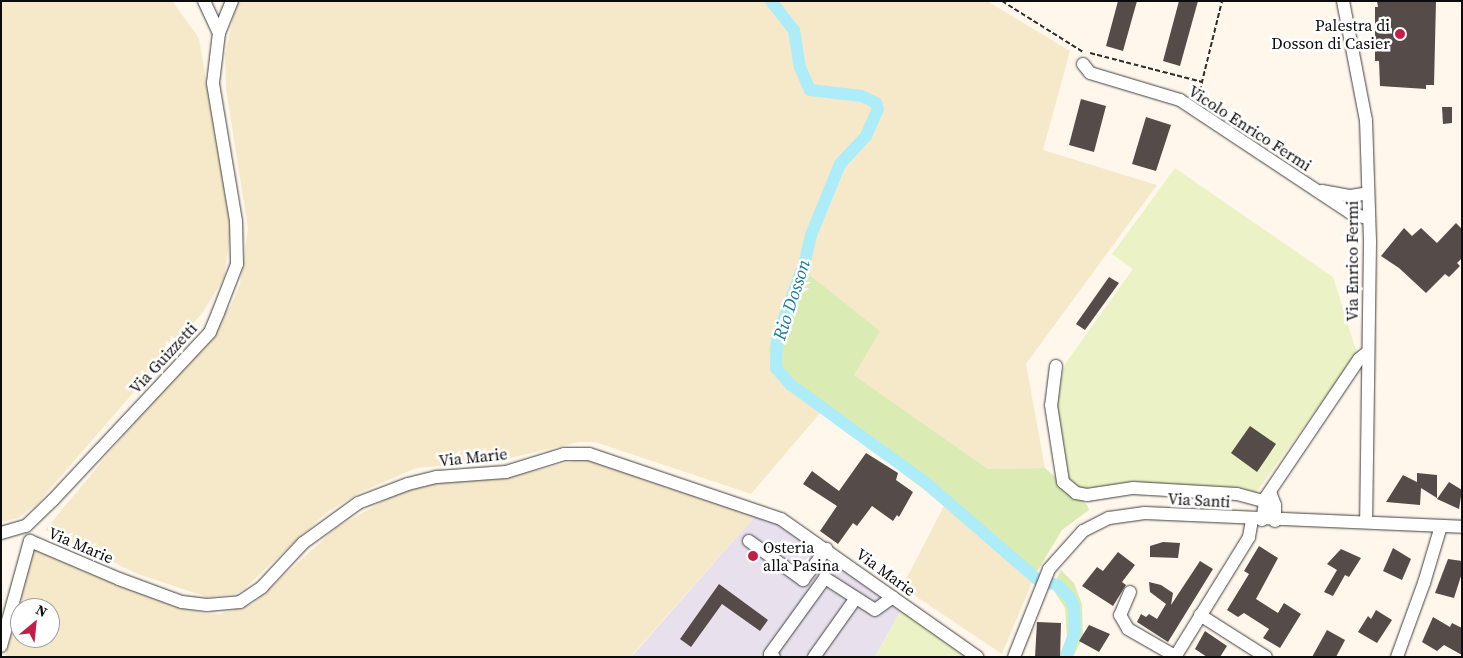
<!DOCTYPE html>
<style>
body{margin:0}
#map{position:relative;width:1463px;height:658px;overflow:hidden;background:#fff7eb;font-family:"Source Serif 4",serif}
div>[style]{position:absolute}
.industrial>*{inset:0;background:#e8e0ec}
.farmland>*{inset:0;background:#f6e9ca}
.green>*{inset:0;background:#dbebb4}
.pitch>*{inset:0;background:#ebf2c6}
.canal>*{height:12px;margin:-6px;padding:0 6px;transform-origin:6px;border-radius:6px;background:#adecf9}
.building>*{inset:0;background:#554b48}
.path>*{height:2px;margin-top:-1px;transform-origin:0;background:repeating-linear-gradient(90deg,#2e2e2e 0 5px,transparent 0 7.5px)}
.roads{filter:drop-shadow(0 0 1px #3f3f3f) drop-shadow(0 0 1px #3f3f3f)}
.minor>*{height:12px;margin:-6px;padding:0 6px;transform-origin:6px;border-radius:6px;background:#fff}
.dots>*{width:14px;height:14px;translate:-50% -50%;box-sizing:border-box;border:2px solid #fff;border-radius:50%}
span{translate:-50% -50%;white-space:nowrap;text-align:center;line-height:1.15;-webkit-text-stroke:5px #fff;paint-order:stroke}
.poi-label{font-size:16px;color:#0c0c0c}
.right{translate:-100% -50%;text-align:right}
.left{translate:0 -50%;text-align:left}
.street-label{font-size:16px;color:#0c0c0c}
.water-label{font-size:18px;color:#107b9c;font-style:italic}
.frame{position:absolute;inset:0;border:2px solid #0c0c0c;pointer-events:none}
.north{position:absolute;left:10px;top:598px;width:50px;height:50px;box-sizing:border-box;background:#fff;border:1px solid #9e9e9e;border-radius:50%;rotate:28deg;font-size:14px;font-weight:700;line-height:20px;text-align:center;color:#0c0c0c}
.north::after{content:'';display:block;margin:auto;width:18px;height:22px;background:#c21e47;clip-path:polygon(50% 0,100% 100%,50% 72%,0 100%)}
</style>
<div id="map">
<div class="industrial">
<i style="clip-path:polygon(756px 515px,777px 522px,902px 608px,875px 657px,632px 656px)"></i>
</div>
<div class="farmland">
<i style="clip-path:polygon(1px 1px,172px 1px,199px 38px,231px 229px,224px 278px,203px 312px,37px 504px,18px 518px,1px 522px)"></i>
<i style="clip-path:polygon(237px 1px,987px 1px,1070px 51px,1043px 150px,1157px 185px,1026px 364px,1045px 468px,988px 469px,854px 375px,774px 374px,821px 412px,751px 494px,595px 442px,579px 442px,497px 461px,416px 468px,359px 493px,326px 513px,243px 590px,235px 594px,207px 597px,138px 574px,45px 530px,217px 323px,231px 305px,240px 284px,248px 229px,226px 89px,225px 54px)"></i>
<i style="clip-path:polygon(evenodd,582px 459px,592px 459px,756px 515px,632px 655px,635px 657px,5px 657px,35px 547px,166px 603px,203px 613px,219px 614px,253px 604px,337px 527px,400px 492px,421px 485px,514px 476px,582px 459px,20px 608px,50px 608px,50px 638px,20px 638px,20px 608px)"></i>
<i style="clip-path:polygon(944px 506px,1035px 575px,1002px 654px,902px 587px)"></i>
</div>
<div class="green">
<i style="clip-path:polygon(797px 265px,880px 331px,854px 375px,988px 469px,1045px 468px,1087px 505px,1089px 510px,1062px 530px,1035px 575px,774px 374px,769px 349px)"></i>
<i style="clip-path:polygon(1061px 570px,1074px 583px,1082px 604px,1083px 637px,1073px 657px,1058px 657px,1067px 638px,1065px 608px,1052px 588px)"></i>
</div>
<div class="pitch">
<i style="clip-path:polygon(1175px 168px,1333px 277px,1357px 353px,1255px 494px,1080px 491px,1063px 475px,1056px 396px,1065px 364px,1133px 269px,1112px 254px)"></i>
<i style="clip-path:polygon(902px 608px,973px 657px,875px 657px)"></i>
</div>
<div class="canal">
<i style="left:771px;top:1px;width:37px;rotate:52deg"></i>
<i style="left:794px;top:30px;width:37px;rotate:81deg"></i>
<i style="left:800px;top:67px;width:25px;rotate:67deg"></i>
<i style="left:810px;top:90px;width:52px;rotate:6.6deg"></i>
<i style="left:862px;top:96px;width:16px;rotate:27deg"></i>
<i style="left:876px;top:103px;width:6px;rotate:72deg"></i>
<i style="left:878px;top:109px;width:30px;rotate:114deg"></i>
<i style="left:866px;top:136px;width:38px;rotate:133deg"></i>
<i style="left:840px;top:164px;width:77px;rotate:112.2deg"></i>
<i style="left:811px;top:235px;width:27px;rotate:103deg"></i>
<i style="left:805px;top:261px;width:82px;rotate:110deg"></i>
<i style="left:777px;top:338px;width:30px;rotate:92deg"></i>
<i style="left:776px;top:368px;width:23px;rotate:49deg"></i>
<i style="left:791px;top:385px;width:167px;rotate:36deg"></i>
<i style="left:926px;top:483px;width:147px;rotate:40.9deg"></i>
<i style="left:1037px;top:579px;width:21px;rotate:17deg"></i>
<i style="left:1057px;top:585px;width:18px;rotate:45deg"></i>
<i style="left:1070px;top:598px;width:10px;rotate:66deg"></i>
<i style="left:1074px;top:607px;width:24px;rotate:88deg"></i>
<i style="left:1075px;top:631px;width:28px;rotate:109deg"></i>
</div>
<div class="building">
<i style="clip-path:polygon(1118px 1px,1137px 1px,1123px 51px,1106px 46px)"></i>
<i style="clip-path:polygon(1179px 1px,1198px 1px,1180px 66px,1163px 61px)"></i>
<i style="clip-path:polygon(1377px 1px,1436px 1px,1434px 85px,1426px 85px,1426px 89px,1380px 86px,1379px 61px,1375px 61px,1375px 7px,1378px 7px)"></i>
<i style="clip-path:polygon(1081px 99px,1106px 106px,1094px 152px,1069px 145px)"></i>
<i style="clip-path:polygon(1442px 107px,1452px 107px,1452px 123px,1443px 124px)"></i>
<i style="clip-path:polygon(1146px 117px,1171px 125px,1156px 171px,1132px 164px)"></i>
<i style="clip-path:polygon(1456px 223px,1462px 229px,1462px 258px,1457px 263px,1460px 266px,1449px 277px,1445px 274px,1426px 293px,1399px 268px,1381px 256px,1404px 228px,1412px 236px,1421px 228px,1437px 243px)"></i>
<i style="clip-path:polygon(1109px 277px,1119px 283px,1085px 330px,1076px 324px)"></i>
<i style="clip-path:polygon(1250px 426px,1276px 444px,1257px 472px,1231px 453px)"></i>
<i style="clip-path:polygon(866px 453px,898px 473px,896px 480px,913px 492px,899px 517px,897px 515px,893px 521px,872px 506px,857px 526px,853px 523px,838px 544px,820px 531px,837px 506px,803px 484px,812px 471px,839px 491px)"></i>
<i style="clip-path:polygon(1417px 473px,1437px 475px,1437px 498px,1421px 488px,1420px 505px,1386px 502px,1403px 475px,1417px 482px)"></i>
<i style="clip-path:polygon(1449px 482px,1462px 490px,1459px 509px,1437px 499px)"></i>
<i style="clip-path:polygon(1163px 542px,1180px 543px,1178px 558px,1150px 557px,1150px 546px)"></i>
<i style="clip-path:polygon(1259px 546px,1278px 558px,1256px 599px,1278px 613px,1284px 603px,1301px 614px,1280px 648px,1263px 638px,1269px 629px,1244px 613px,1238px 617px,1227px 610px,1249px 574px,1244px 571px)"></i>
<i style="clip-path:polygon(1393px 548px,1411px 559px,1402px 580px,1383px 571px)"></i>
<i style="clip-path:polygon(1341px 549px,1361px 558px,1349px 577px,1345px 575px,1333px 596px,1324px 592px,1337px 570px,1327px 564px)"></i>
<i style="clip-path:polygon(1118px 552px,1135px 565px,1122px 582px,1126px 585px,1113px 606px,1082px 586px,1097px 567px,1103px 571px)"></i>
<i style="clip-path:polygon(1448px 559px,1462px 561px,1462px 573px,1454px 598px,1435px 593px)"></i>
<i style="clip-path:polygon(1200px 561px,1213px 569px,1168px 642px,1137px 622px,1141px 614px,1146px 617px,1149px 614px,1157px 619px,1166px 604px,1150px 592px,1149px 582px,1161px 585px,1173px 593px,1171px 605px)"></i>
<i style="clip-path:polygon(719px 584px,768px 620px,760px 631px,722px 604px,691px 647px,680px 639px)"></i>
<i style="clip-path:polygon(1376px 610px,1392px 620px,1377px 643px,1358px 632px,1368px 616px,1371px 619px)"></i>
<i style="clip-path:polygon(1433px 617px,1450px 627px,1452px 623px,1462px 628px,1462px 655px,1444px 645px,1437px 651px,1422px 642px)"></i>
<i style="clip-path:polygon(1037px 622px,1061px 623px,1060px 657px,1035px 657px)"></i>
<i style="clip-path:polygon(1089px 625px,1110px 634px,1099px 652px,1079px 641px)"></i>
<i style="clip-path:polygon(1327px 630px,1345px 640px,1336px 657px,1312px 657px)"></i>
<i style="clip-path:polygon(1205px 631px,1227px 646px,1220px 657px,1207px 657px,1195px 649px)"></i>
</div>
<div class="path">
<i style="left:1002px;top:1px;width:96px;rotate:32.2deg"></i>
<i style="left:1090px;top:53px;width:116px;rotate:14.5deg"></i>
<i style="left:1198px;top:98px;width:100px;rotate:-76.1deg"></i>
</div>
<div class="roads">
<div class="minor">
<i style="left:204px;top:1px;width:35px;rotate:65deg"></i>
<i style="left:1343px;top:1px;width:121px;rotate:79.1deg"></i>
<i style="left:1366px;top:120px;width:122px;rotate:88.1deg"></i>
<i style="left:1370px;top:242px;width:280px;rotate:90.8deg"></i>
<i style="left:1083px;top:64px;width:11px;rotate:52deg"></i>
<i style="left:1090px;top:73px;width:94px;rotate:16.7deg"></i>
<i style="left:1180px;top:100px;width:205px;rotate:33.5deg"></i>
<i style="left:1351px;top:213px;width:19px;rotate:18deg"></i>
<i style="left:1322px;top:191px;width:29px;rotate:10deg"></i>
<i style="left:1351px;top:196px;width:17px;rotate:-10deg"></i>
<i style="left:1056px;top:366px;width:39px;rotate:97deg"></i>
<i style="left:1051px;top:405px;width:78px;rotate:81.1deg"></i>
<i style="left:1063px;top:482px;width:17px;rotate:40deg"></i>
<i style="left:1076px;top:493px;width:11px;rotate:10deg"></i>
<i style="left:1087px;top:495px;width:47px;rotate:-8.7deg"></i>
<i style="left:1133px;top:488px;width:104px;rotate:3.3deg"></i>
<i style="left:1237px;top:494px;width:27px;rotate:15deg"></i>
<i style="left:1270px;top:492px;width:14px;rotate:69deg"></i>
<i style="left:1275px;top:505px;width:16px;rotate:90deg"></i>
<i style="left:1262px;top:520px;width:23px;rotate:-80deg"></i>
<i style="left:1266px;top:497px;width:166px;rotate:-56deg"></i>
<i style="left:1359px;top:359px;width:11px;rotate:-38deg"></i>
<i style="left:1px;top:533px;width:26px;rotate:-16deg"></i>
<i style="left:26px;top:526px;width:37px;rotate:-44deg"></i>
<i style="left:53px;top:500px;width:230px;rotate:-46.9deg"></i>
<i style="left:210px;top:332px;width:21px;rotate:-67deg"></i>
<i style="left:218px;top:313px;width:53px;rotate:-68.8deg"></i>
<i style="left:237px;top:264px;width:43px;rotate:-91.3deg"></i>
<i style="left:236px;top:221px;width:140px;rotate:-99.5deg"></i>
<i style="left:213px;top:83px;width:50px;rotate:-83.2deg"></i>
<i style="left:219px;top:33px;width:35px;rotate:-68deg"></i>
<i style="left:30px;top:541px;width:97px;rotate:23.1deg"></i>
<i style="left:119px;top:579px;width:67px;rotate:20.1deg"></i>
<i style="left:182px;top:602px;width:25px;rotate:7deg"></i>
<i style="left:207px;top:605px;width:33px;rotate:-5deg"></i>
<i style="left:240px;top:602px;width:27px;rotate:-34deg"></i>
<i style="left:262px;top:587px;width:60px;rotate:-47deg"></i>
<i style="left:303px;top:543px;width:68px;rotate:-36deg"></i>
<i style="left:358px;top:503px;width:53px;rotate:-20.8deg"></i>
<i style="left:408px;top:484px;width:30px;rotate:-14deg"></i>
<i style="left:437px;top:477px;width:69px;rotate:-4.1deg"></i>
<i style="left:506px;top:472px;width:61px;rotate:-17.2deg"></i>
<i style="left:564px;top:454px;width:25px"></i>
<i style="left:589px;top:454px;width:203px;rotate:18.7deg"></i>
<i style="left:781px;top:519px;width:240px;rotate:35.1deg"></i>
<i style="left:749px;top:541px;width:67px;rotate:35.8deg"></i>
<i style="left:803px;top:580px;width:39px;rotate:-53deg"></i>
<i style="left:1130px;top:592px;width:25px;rotate:113deg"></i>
<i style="left:1120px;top:615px;width:16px;rotate:60deg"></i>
<i style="left:1128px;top:629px;width:54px;rotate:29.9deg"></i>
<i style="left:1200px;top:615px;width:78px;rotate:32.5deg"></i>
<i style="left:1px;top:646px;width:109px;rotate:-74.6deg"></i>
<i style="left:774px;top:657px;width:5px;rotate:-143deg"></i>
<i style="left:770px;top:654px;width:94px;rotate:-54.1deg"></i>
<i style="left:825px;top:578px;width:59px;rotate:32.6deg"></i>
<i style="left:875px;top:610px;width:22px;rotate:-36deg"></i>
<i style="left:814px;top:657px;width:72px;rotate:-54.6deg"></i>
<i style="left:1014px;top:657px;width:95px;rotate:-68.3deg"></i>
<i style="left:1049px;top:569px;width:51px;rotate:-48.2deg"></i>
<i style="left:1083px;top:531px;width:29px;rotate:-27deg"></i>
<i style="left:1109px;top:518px;width:36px;rotate:-8deg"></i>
<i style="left:1145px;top:513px;width:317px;rotate:2.5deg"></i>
<i style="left:1175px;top:657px;width:141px;rotate:-58.3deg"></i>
<i style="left:1249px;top:537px;width:17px;rotate:-80deg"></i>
<i style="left:1397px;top:657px;width:79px;rotate:-70deg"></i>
<i style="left:1424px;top:583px;width:59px;rotate:-73.4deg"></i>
</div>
</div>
<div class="dots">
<i style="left:1400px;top:34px;background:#c21e47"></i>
<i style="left:753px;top:556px;background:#c21e47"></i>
</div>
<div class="poi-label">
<span class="right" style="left:1390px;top:34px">Palestra di<br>Dosson di Casier</span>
<span class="left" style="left:763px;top:556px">Osteria<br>alla Pasina</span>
</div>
<div class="street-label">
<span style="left:1250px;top:128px;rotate:33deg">Vicolo Enrico Fermi</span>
<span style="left:1352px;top:261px;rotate:-90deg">Via Enrico Fermi</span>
<span style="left:163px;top:358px;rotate:-47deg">Via Guizzetti</span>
<span style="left:473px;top:457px;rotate:-6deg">Via Marie</span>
<span style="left:1199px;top:500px;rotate:3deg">Via Santi</span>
<span style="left:81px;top:545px;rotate:23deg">Via Marie</span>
<span style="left:886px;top:572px;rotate:36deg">Via Marie</span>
</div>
<div class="water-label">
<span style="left:792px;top:300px;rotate:-72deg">Rio Dosson</span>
</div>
<div class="frame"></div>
<div class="north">N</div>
</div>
